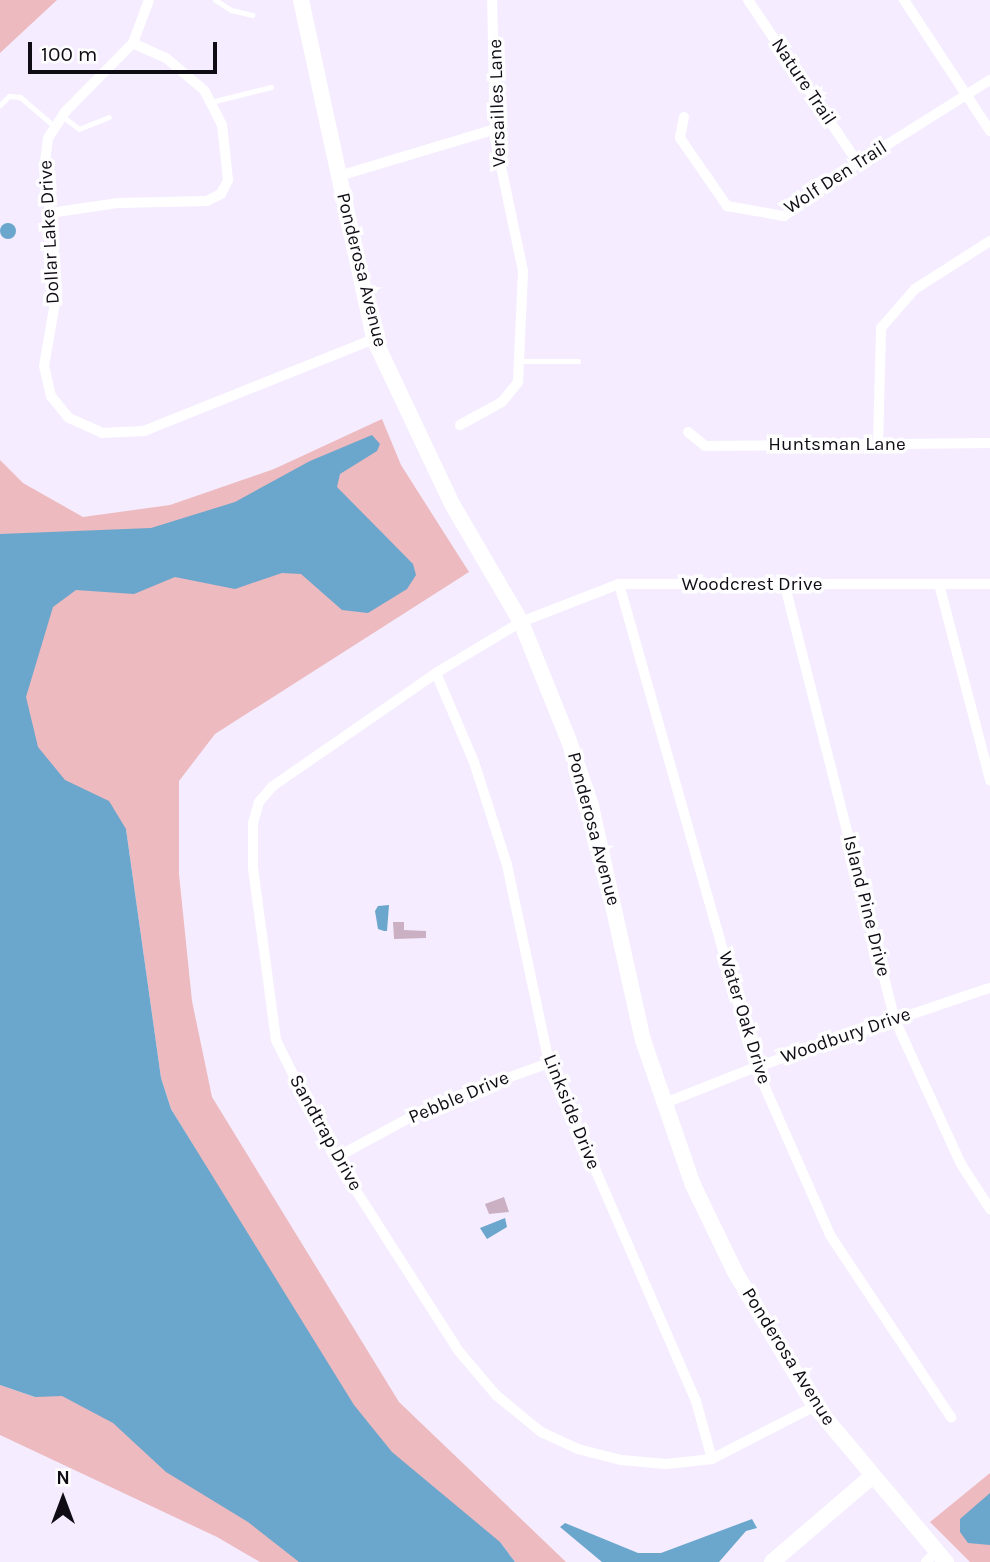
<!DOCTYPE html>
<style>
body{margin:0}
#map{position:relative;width:990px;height:1562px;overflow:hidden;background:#f5edff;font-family:Karla,sans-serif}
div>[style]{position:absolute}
.green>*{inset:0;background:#ecbabf}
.water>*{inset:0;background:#6ba6cc}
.round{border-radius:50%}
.building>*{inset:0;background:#cbafc2}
.lane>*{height:5px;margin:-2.5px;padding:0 2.5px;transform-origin:2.5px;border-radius:2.5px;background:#fff}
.street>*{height:10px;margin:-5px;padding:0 5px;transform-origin:5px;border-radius:5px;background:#fff}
.secondary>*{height:16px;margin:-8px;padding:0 8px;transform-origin:8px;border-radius:8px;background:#fff}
span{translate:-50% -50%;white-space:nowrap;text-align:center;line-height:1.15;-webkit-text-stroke:7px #fefefe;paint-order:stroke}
.street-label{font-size:19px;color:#100c15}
.north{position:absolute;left:28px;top:1464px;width:70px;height:70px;-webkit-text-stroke:5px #fefefe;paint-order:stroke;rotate:0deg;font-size:19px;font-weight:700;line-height:28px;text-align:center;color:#100c15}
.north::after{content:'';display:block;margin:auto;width:24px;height:32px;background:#100c15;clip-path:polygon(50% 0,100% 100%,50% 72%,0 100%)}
.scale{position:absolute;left:28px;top:42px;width:189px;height:32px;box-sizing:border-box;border:4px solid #100c15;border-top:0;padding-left:9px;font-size:21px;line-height:24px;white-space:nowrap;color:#100c15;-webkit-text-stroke:5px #fefefe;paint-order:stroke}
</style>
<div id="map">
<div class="green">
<i style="clip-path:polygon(0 0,57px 0,0 53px)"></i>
<i style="clip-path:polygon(382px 419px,401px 465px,469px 572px,215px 734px,179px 781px,179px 874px,192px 1001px,212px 1097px,399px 1402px,566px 1562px,515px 1562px,500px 1542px,480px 1562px,260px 1562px,217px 1537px,0 1435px,0 1385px,35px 1397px,193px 1145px,171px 1109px,161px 1078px,126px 829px,0 815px,0 460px,23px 483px,83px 517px,170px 505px,274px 469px)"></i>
<i style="clip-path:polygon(990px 1473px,990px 1562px,970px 1562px,930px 1522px)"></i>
</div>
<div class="water">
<i class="round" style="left:0;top:223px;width:16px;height:16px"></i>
<i style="clip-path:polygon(372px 435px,380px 444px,377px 451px,340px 474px,337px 487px,413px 564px,416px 575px,407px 589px,368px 613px,342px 610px,301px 574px,282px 573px,235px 589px,175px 577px,134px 594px,76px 590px,53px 607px,26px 697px,38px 747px,65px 780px,109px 801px,126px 829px,161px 1078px,171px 1109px,354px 1405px,392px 1452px,500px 1542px,515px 1562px,299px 1562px,248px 1522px,166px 1472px,113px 1423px,62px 1396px,35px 1397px,0 1385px,0 534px,151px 528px,235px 502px,310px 461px)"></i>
<i style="clip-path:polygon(389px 905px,387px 931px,384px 931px,378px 929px,375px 911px,378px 906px)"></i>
<i style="clip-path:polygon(505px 1218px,507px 1227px,487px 1239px,480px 1228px)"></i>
<i style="clip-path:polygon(990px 1493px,990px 1545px,968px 1543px,960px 1532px,960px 1519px)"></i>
<i style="clip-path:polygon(752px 1519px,757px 1528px,746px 1531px,719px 1562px,602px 1562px,560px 1527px,565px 1523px,638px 1553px,661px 1553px)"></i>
</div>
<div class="building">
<i style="clip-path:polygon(393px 922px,404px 922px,404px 930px,426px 931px,426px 938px,394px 939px)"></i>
<i style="clip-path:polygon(504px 1197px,509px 1212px,489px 1214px,485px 1204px)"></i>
</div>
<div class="lane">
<i style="left:215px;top:0;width:19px;rotate:32deg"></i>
<i style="left:231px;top:10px;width:22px;rotate:13deg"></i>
<i style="left:211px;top:102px;width:62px;rotate:-14deg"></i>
<i style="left:0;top:105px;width:13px;rotate:-45deg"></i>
<i style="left:9px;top:96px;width:11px;rotate:5deg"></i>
<i style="left:20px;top:97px;width:45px;rotate:40.5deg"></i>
<i style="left:62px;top:116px;width:21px;rotate:37deg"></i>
<i style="left:79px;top:129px;width:32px;rotate:-22deg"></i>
<i style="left:518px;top:361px;width:60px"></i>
</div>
<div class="street">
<i style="left:149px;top:0;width:46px;rotate:110.4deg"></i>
<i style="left:133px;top:43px;width:97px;rotate:134.6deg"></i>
<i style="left:65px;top:112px;width:31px;rotate:123deg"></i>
<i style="left:48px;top:138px;width:23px;rotate:97deg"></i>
<i style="left:45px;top:161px;width:131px;rotate:84.7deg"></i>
<i style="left:57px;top:291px;width:76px;rotate:99.8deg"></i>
<i style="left:44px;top:366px;width:31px;rotate:77deg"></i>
<i style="left:51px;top:396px;width:28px;rotate:51deg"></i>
<i style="left:69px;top:418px;width:36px;rotate:24deg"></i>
<i style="left:102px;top:433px;width:42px;rotate:-2.7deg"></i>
<i style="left:144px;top:431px;width:248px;rotate:-21.8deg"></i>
<i style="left:748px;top:0;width:197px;rotate:56deg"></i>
<i style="left:904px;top:0;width:157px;rotate:56.7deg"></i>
<i style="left:684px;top:117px;width:21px;rotate:101deg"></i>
<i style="left:680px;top:138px;width:83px;rotate:55.3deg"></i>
<i style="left:727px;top:206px;width:58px;rotate:10deg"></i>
<i style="left:784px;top:216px;width:91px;rotate:-35.6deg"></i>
<i style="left:858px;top:163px;width:156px;rotate:-32.2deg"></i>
<i style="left:339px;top:176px;width:164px;rotate:-16.7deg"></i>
<i style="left:50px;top:213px;width:69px;rotate:-8.4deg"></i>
<i style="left:118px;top:203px;width:89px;rotate:-1.3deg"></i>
<i style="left:207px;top:201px;width:16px;rotate:-27deg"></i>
<i style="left:221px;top:194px;width:16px;rotate:-63deg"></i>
<i style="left:228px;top:180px;width:55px;rotate:-96.2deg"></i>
<i style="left:222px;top:125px;width:39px;rotate:-117deg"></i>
<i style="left:204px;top:90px;width:50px;rotate:-139.9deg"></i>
<i style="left:166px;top:58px;width:36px;rotate:-156deg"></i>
<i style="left:460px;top:425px;width:48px;rotate:-28.7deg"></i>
<i style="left:502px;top:402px;width:26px;rotate:-51deg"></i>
<i style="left:518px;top:382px;width:111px;rotate:-87.4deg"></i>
<i style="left:523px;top:271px;width:136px;rotate:-101.9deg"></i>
<i style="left:495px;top:138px;width:138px;rotate:-91.2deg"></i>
<i style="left:688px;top:432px;width:22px;rotate:39deg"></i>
<i style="left:705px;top:446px;width:285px;rotate:-0.6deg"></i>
<i style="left:878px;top:445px;width:117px;rotate:-88.5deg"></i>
<i style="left:881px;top:328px;width:52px;rotate:-48.9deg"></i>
<i style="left:915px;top:289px;width:89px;rotate:-32.6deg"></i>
<i style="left:619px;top:584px;width:502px;rotate:74.16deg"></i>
<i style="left:756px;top:1067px;width:184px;rotate:66.2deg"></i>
<i style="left:830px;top:1235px;width:219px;rotate:56.4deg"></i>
<i style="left:939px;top:584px;width:203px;rotate:75.4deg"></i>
<i style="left:785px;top:586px;width:448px;rotate:75.8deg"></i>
<i style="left:895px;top:1020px;width:158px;rotate:65.4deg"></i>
<i style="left:961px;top:1164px;width:54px;rotate:57.2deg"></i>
<i style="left:436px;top:673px;width:97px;rotate:66.9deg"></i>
<i style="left:474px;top:762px;width:108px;rotate:72.2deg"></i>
<i style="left:507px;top:865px;width:202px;rotate:78deg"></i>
<i style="left:549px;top:1063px;width:369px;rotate:66.5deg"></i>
<i style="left:696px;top:1401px;width:60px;rotate:74.6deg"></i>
<i style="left:665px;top:1103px;width:98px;rotate:-21.6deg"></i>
<i style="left:756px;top:1067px;width:247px;rotate:-18.7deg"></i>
<i style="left:335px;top:1158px;width:114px;rotate:-28.4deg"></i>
<i style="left:435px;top:1104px;width:121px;rotate:-19.8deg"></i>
<i style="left:815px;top:1406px;width:116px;rotate:152.8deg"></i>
<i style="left:712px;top:1459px;width:46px;rotate:173.8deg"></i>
<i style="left:666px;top:1464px;width:45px;rotate:-174.9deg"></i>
<i style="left:621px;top:1460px;width:44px;rotate:-165.7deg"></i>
<i style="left:578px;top:1449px;width:41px;rotate:-155.3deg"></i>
<i style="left:541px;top:1432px;width:58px;rotate:-140.6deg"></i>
<i style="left:496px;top:1395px;width:59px;rotate:-130.2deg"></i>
<i style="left:458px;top:1350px;width:228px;rotate:-122.6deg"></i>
<i style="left:335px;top:1158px;width:132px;rotate:-116.6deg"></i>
<i style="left:276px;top:1040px;width:175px;rotate:-97.6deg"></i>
<i style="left:253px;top:867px;width:44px;rotate:-90deg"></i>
<i style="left:253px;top:823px;width:22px;rotate:-74deg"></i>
<i style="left:259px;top:802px;width:21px;rotate:-49deg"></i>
<i style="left:273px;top:786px;width:198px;rotate:-34.7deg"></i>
<i style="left:436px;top:673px;width:99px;rotate:-31deg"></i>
<i style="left:521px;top:622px;width:105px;rotate:-21.2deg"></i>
<i style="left:619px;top:584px;width:371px"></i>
<i style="left:926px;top:1562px;width:14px;rotate:-45deg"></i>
</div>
<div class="secondary">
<i style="left:301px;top:0;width:347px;rotate:77.8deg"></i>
<i style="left:374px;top:339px;width:183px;rotate:64.7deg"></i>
<i style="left:452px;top:504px;width:137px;rotate:59.7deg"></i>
<i style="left:521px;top:622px;width:128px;rotate:68deg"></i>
<i style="left:569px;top:741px;width:69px;rotate:71.3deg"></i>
<i style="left:591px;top:806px;width:240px;rotate:77.5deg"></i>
<i style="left:643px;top:1040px;width:153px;rotate:71deg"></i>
<i style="left:693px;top:1185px;width:97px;rotate:64.2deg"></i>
<i style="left:735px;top:1272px;width:156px;rotate:59.2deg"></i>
<i style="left:815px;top:1406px;width:204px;rotate:50deg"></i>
<i style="left:772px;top:1562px;width:130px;rotate:-40.6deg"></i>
</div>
<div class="street-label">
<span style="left:803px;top:82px;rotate:56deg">Nature Trail</span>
<span style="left:498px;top:103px;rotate:-92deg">Versailles Lane</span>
<span style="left:836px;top:178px;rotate:-33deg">Wolf Den Trail</span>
<span style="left:50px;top:232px;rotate:-93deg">Dollar Lake Drive</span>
<span style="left:361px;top:270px;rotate:76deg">Ponderosa Avenue</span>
<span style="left:837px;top:445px">Huntsman Lane</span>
<span style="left:752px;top:585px">Woodcrest Drive</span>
<span style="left:593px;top:829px;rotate:75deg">Ponderosa Avenue</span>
<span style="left:866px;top:906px;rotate:76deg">Island Pine Drive</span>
<span style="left:744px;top:1018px;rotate:73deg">Water Oak Drive</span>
<span style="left:846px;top:1036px;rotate:-19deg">Woodbury Drive</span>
<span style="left:459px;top:1098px;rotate:-23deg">Pebble Drive</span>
<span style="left:571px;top:1112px;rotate:68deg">Linkside Drive</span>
<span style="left:325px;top:1133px;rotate:61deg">Sandtrap Drive</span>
<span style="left:788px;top:1357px;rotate:58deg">Ponderosa Avenue</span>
</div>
<div class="north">N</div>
<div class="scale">100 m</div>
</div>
